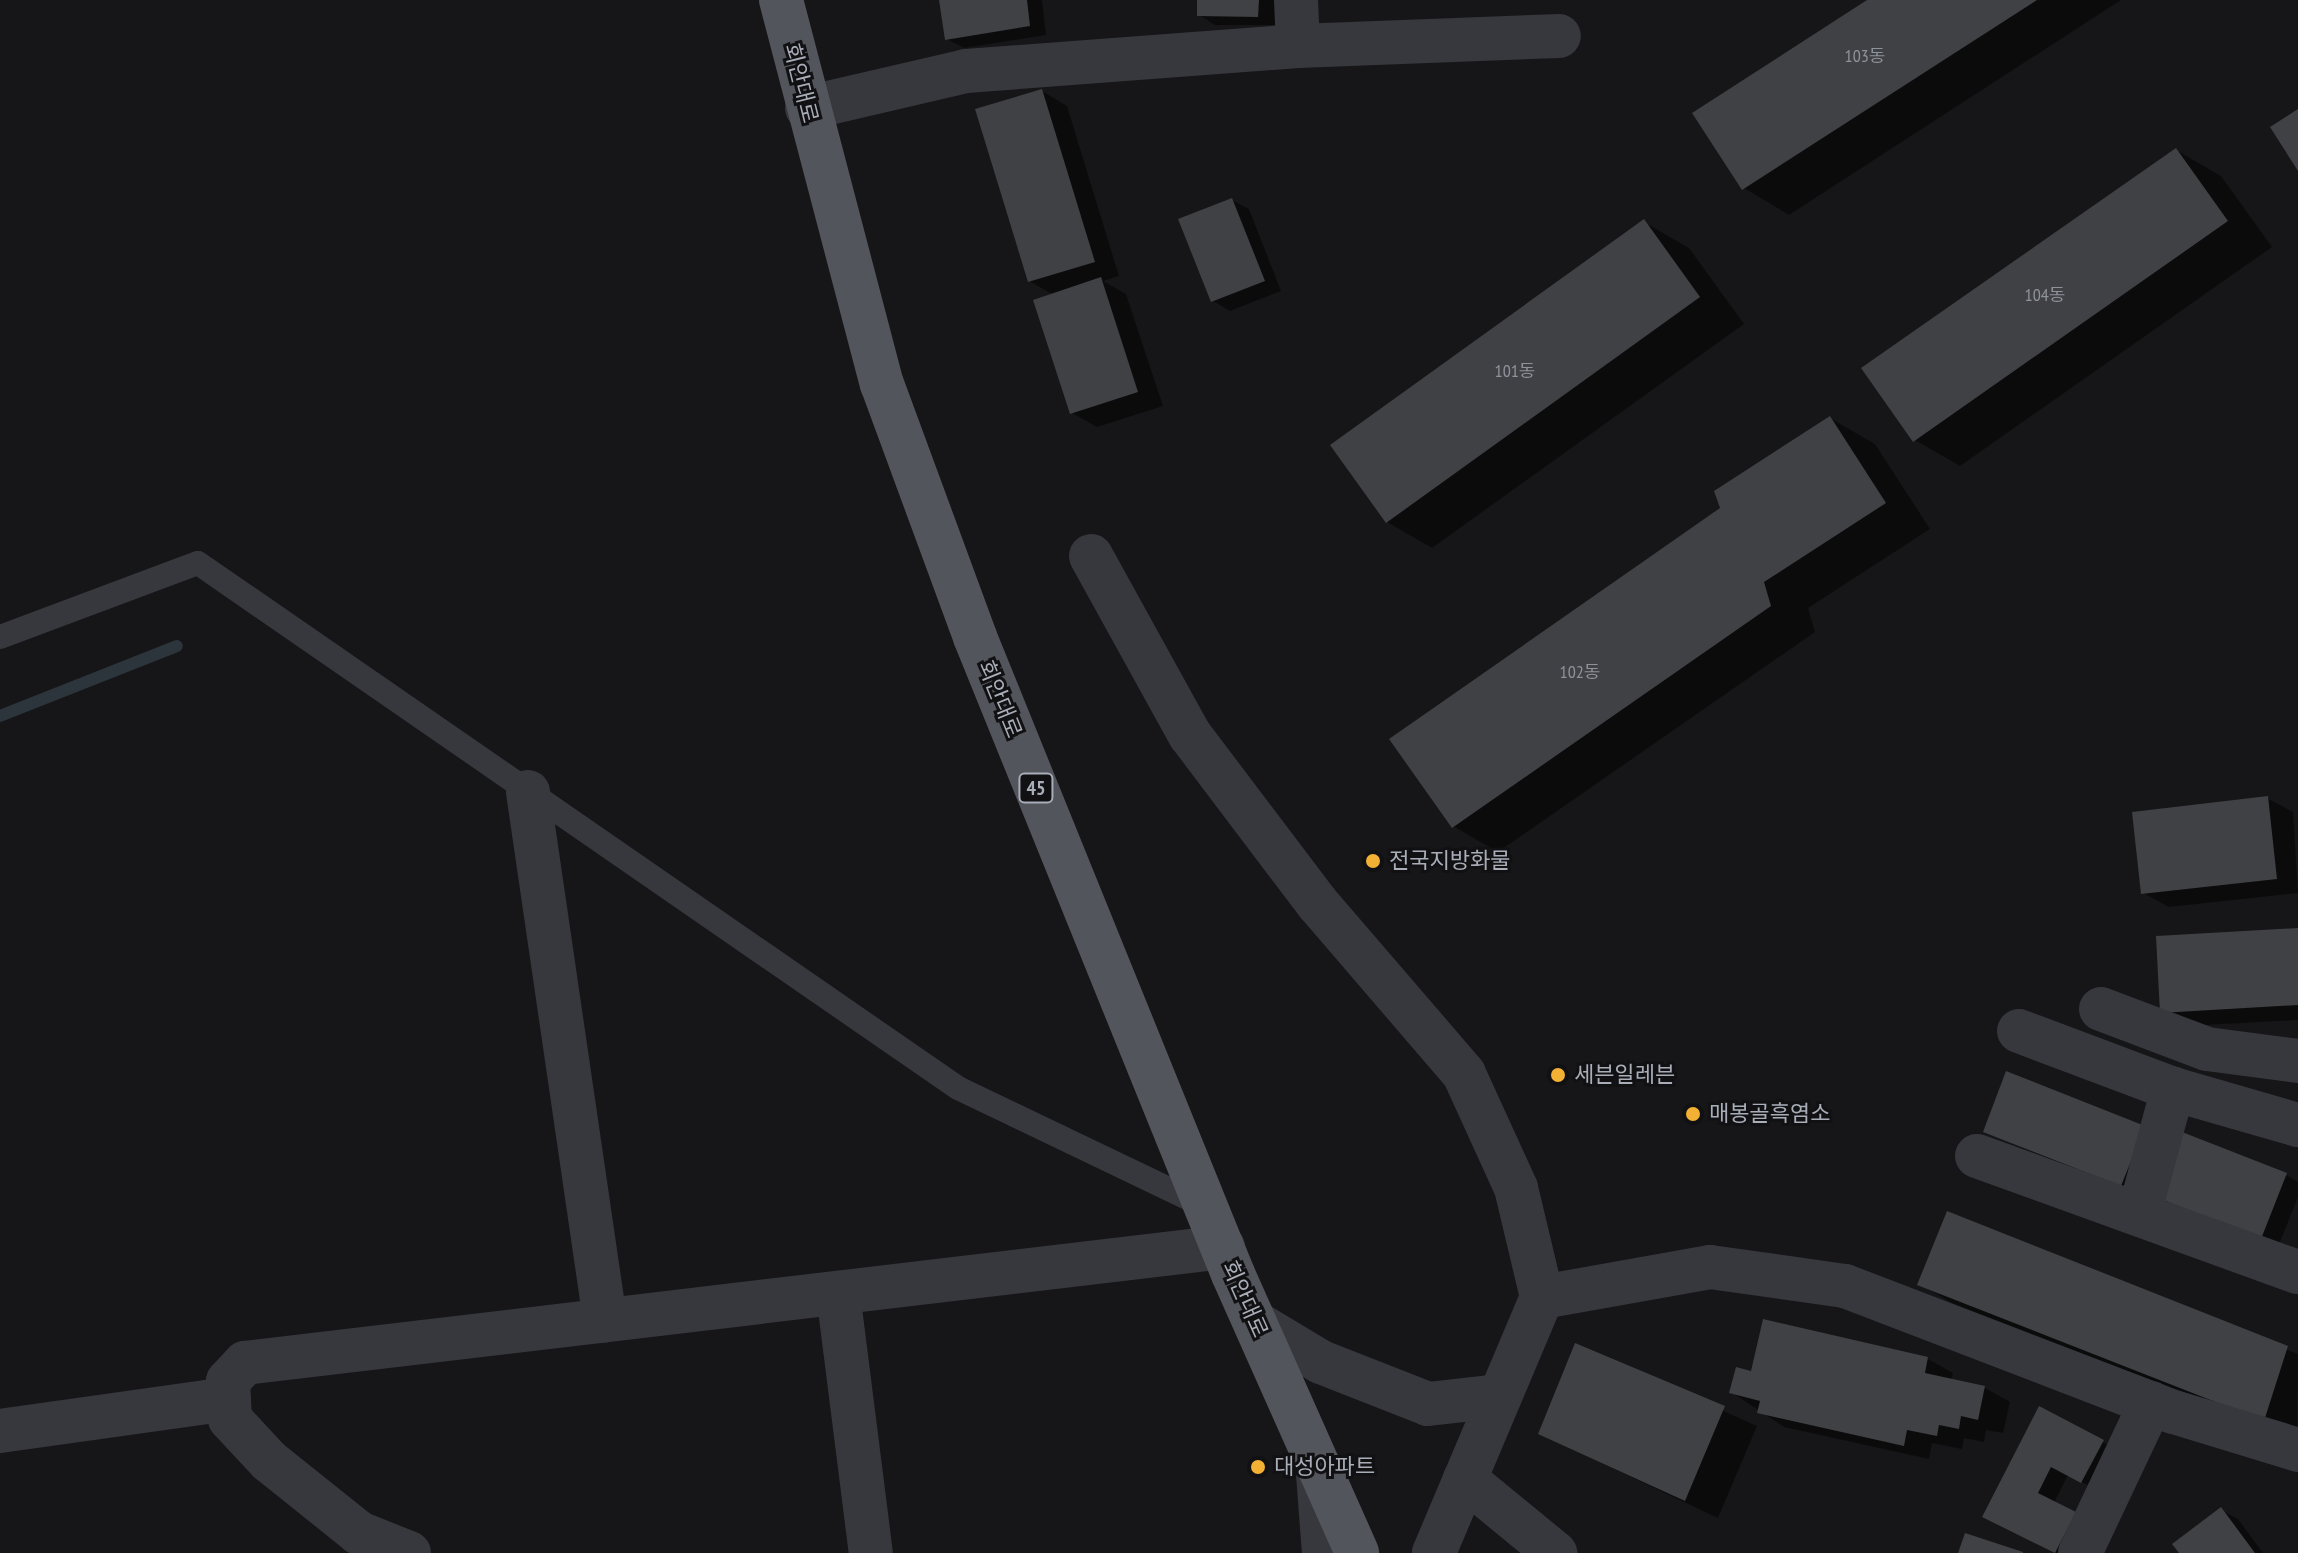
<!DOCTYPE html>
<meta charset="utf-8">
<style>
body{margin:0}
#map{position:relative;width:2298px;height:1553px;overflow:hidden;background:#161618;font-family:"PT Sans Narrow","Noto Sans KR",sans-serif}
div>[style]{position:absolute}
.shadow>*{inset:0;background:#0007}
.stream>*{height:12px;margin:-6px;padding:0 6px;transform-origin:6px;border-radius:6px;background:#2c353c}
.building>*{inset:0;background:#404145}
.lane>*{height:24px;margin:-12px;padding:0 12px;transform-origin:12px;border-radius:12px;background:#37383d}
.street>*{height:44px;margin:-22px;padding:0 22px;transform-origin:22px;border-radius:22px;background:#37383d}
.primary>*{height:44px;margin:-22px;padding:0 22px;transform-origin:22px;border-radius:22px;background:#53555c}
.dots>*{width:22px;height:22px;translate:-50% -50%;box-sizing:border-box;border:4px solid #111113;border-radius:50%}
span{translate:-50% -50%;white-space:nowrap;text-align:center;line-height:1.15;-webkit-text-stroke:6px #111113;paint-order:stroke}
.number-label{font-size:18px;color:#8e929b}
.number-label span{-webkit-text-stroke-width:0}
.shield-label span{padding:2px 6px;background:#111113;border:2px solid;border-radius:6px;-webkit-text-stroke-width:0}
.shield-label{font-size:20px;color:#a8adb8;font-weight:700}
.street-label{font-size:22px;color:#a8adb8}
.poi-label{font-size:22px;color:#a8adb8}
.left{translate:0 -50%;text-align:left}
</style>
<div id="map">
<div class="shadow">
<i style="clip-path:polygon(947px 0,1042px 0,1046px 35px,964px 48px,947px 39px)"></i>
<i style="clip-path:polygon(1199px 0,1275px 0,1275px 25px,1215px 25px,1199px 15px)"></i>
<i style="clip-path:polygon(1871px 0,2121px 0,1789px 215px,1744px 188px)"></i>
<i style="clip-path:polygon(1042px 91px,1067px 106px,1119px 276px,1103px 281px,1126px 294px,1163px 406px,1097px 427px,1072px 413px,1054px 295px,1029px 281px)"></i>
<i style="clip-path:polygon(2176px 150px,2221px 176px,2272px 247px,1960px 466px,1915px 440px)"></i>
<i style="clip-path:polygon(1232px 200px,1249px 209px,1281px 291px,1230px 311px,1213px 301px)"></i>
<i style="clip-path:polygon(1644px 222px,1689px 248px,1744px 324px,1432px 548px,1387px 522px)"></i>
<i style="clip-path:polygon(1830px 418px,1875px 444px,1930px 529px,1808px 608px,1815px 632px,1498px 852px,1453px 826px,1722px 509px)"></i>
<i style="clip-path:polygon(2267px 798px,2293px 812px,2298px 893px,2169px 907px,2143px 893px)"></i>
<i style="clip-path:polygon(2298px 930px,2298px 1020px,2187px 1026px,2162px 1012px)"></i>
<i style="clip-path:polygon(2144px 1127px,2147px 1199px,1985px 1132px)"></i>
<i style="clip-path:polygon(2286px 1175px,2298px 1182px,2298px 1197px,2278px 1247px,2175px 1206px)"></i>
<i style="clip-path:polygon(1948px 1213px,2298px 1354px,2297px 1438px,1952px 1303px,1920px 1284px)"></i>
<i style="clip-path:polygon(1764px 1321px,1928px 1359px,1953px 1373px,1951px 1381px,1985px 1388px,2010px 1402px,2003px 1433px,1986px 1430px,1984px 1442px,1964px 1438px,1962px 1449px,1932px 1443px,1929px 1459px,1784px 1427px,1731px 1392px,1752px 1373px)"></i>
<i style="clip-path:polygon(1576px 1345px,1757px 1426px,1718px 1518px,1540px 1434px)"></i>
<i style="clip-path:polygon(2040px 1409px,2119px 1451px,2099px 1491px,2068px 1475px,2054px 1503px,2076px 1553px,2056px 1553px,2002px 1526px)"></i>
<i style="clip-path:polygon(2221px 1510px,2238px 1519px,2263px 1553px,2182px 1553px)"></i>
</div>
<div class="stream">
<i style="left:0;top:716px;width:190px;rotate:-21.6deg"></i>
</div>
<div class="building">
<i style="clip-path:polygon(939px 0,1027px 0,1030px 26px,945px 40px)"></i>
<i style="clip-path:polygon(1197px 0,1259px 0,1258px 17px,1197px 16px)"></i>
<i style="clip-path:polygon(1867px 0,2037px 0,1742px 190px,1692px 113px)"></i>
<i style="clip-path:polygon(1042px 89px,1095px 262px,1028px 282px,975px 109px)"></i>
<i style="clip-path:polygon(2298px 109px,2298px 171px,2270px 127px)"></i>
<i style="clip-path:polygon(2176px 148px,2228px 221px,1913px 442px,1861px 368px)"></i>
<i style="clip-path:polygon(1232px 198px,1265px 281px,1211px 302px,1178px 219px)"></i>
<i style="clip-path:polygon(1644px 219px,1700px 297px,1386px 523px,1330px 445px)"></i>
<i style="clip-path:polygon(1101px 277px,1138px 392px,1070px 414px,1033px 300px)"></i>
<i style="clip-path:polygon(1830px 416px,1886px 503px,1764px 582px,1771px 606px,1452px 828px,1389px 739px,1720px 508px,1714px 491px)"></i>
<i style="clip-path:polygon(2268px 796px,2277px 879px,2141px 894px,2132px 812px)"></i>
<i style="clip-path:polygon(2298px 928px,2298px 1005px,2160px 1013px,2156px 936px)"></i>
<i style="clip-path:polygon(2006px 1071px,2145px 1126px,2121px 1186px,1983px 1132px)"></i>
<i style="clip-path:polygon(2182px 1132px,2287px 1173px,2261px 1239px,2156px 1197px)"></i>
<i style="clip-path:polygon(1947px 1211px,2288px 1346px,2264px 1421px,1917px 1285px)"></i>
<i style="clip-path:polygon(1763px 1319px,1928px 1357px,1925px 1373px,1985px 1386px,1978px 1420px,1961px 1416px,1959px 1429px,1939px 1425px,1937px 1436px,1907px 1430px,1904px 1446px,1757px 1413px,1760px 1401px,1729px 1393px,1736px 1367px,1751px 1371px)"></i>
<i style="clip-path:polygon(1575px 1343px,1725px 1406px,1685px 1501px,1538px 1434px)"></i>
<i style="clip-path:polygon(2039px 1406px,2104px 1440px,2081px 1483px,2051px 1467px,2038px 1493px,2076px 1512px,2055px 1553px,1982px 1517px)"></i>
<i style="clip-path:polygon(2221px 1507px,2255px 1553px,2179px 1553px,2172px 1544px)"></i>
<i style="clip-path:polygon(1965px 1533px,2023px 1552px,2023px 1553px,1958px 1553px)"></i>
</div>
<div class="lane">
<i style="left:0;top:637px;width:211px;rotate:-20.5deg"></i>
<i style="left:198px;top:563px;width:924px;rotate:34.64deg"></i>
<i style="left:958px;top:1088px;width:275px;rotate:25.6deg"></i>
</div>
<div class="street">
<i style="left:1296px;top:0;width:46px;rotate:87.5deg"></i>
<i style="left:807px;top:108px;width:163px;rotate:-13.1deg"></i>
<i style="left:966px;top:71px;width:333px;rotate:-4.3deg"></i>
<i style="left:1298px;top:46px;width:261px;rotate:-2.2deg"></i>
<i style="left:1091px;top:556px;width:205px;rotate:61.1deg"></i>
<i style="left:1190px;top:735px;width:212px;rotate:52.9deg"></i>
<i style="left:1318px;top:904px;width:224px;rotate:49.3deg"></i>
<i style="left:1464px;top:1074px;width:125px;rotate:65.5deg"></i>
<i style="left:1516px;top:1188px;width:112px;rotate:76.6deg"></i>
<i style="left:1542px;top:1297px;width:278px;rotate:112.9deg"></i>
<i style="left:528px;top:792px;width:534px;rotate:81.7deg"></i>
<i style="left:2101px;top:1009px;width:113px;rotate:20.7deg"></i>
<i style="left:2207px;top:1049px;width:92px;rotate:7.5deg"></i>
<i style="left:2019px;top:1031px;width:165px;rotate:20.6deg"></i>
<i style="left:1977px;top:1156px;width:341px;rotate:19.9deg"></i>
<i style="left:2139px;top:1214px;width:130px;rotate:-74.8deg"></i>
<i style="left:2173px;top:1089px;width:130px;rotate:16.1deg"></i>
<i style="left:838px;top:1293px;width:262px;rotate:82.8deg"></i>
<i style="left:1542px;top:1297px;width:171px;rotate:-10.1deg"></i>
<i style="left:1710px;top:1267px;width:136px;rotate:8deg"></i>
<i style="left:1845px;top:1286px;width:352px;rotate:21deg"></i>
<i style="left:2174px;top:1412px;width:130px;rotate:17deg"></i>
<i style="left:1256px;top:1323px;width:76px;rotate:31deg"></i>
<i style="left:1321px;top:1362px;width:115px;rotate:21.4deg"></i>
<i style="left:1428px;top:1404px;width:71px;rotate:-6.4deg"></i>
<i style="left:0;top:1431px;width:231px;rotate:-8deg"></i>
<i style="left:1318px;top:1474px;width:79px;rotate:85.7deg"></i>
<i style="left:1465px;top:1479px;width:117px;rotate:39.4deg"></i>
<i style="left:409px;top:1553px;width:54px;rotate:-158.2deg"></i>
<i style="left:359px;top:1533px;width:115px;rotate:-141.3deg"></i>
<i style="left:269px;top:1461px;width:57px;rotate:-132.9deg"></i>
<i style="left:230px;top:1419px;width:38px;rotate:-93deg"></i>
<i style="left:228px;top:1381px;width:25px;rotate:-47deg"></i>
<i style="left:245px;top:1363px;width:985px;rotate:-6.76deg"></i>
<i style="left:2080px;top:1553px;width:166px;rotate:-64.7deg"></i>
</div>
<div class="primary">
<i style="left:781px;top:0;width:397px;rotate:75.3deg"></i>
<i style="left:882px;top:384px;width:270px;rotate:69.8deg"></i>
<i style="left:975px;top:637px;width:687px;rotate:67.95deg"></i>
<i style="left:1233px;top:1274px;width:305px;rotate:66deg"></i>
</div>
<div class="dots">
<i style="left:1373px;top:861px;background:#f2b134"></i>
<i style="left:1558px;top:1075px;background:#f2b134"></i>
<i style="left:1693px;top:1114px;background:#f2b134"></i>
<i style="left:1258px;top:1467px;background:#f2b134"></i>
</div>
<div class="number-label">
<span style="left:1865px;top:56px">103동</span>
<span style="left:2045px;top:295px">104동</span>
<span style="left:1515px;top:371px">101동</span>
<span style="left:1580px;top:672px">102동</span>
</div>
<div class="shield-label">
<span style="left:1036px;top:788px">45</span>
</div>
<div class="street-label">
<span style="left:801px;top:83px;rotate:76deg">회안대로</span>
<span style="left:1000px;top:699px;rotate:68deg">회안대로</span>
<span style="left:1245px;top:1299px;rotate:66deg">회안대로</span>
</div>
<div class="poi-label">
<span class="left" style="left:1389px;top:861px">전국지방화물</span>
<span class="left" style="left:1574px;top:1075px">세븐일레븐</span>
<span class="left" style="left:1709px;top:1114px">매봉골흑염소</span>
<span class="left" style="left:1274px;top:1467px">대성아파트</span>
</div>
</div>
